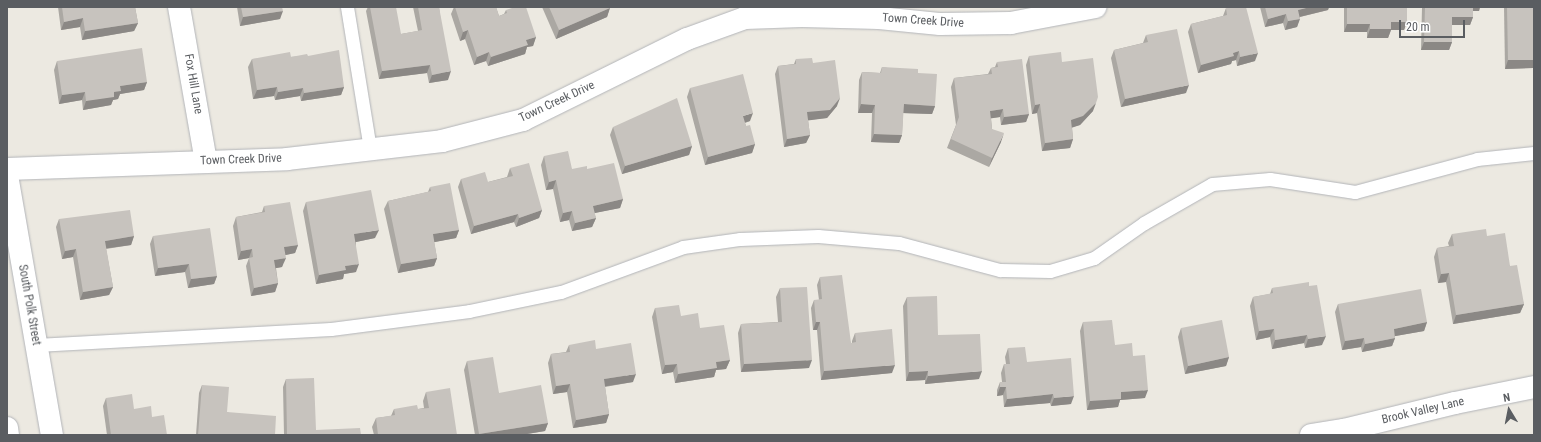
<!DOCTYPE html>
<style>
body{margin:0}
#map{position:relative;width:1541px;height:442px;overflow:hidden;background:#ece9e1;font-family:"Roboto Condensed",sans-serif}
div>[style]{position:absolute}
.roads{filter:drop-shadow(0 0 1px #b2b4b8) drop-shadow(0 0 1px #b2b4b8)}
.lane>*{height:13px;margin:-6.5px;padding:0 6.5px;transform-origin:6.5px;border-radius:6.5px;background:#fff}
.street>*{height:22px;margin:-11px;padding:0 11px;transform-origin:11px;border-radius:11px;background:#fff}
.secondary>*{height:22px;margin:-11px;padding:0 11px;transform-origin:11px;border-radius:11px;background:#fff}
.wall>*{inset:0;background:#aba8a3}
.shaded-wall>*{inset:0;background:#8b8885}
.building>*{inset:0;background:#c7c3be}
span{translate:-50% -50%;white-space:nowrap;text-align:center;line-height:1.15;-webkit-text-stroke:3.5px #fff;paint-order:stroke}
.street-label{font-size:12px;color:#5a5d61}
.frame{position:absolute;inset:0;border:8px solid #5a5d61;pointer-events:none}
.north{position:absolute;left:1489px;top:390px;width:40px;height:40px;-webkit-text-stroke:3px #fff;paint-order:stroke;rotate:350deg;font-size:11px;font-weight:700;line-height:16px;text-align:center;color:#5a5d61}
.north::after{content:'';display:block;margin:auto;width:14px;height:18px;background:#5a5d61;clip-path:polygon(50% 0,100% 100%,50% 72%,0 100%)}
.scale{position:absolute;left:1399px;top:20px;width:66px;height:18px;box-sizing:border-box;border:2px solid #5a5d61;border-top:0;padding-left:5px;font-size:12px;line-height:14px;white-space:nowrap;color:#5a5d61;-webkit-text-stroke:3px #fff;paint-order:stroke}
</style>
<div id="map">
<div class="roads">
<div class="lane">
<i style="left:347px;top:7px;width:144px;rotate:80.8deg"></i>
<i style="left:36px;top:345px;width:295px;rotate:-3.1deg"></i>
<i style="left:331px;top:329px;width:139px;rotate:-7.4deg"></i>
<i style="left:469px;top:311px;width:94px;rotate:-11.7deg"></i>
<i style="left:561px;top:292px;width:130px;rotate:-20.2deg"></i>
<i style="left:683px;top:247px;width:58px;rotate:-8deg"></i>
<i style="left:740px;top:239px;width:78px;rotate:-2.2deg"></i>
<i style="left:818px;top:236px;width:81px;rotate:4.9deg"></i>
<i style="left:899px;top:243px;width:105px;rotate:15deg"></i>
<i style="left:1000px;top:270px;width:50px;rotate:1.1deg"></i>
<i style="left:1050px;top:271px;width:46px;rotate:-16.5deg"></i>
<i style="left:1094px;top:258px;width:61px;rotate:-35deg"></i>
<i style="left:1144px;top:223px;width:78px;rotate:-29.8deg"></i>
<i style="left:1212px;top:184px;width:58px;rotate:-4.9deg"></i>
<i style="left:1270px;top:179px;width:86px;rotate:8.7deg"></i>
<i style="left:1355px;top:192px;width:126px;rotate:-15.1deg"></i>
<i style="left:1477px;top:159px;width:57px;rotate:-6deg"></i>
</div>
<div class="street">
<i style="left:179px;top:7px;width:156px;rotate:80.1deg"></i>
<i style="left:7px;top:169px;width:280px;rotate:-2deg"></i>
<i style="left:287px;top:159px;width:156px;rotate:-6.6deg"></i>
<i style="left:442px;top:141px;width:84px;rotate:-14.5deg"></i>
<i style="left:523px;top:120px;width:183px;rotate:-26.3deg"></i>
<i style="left:687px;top:39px;width:62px;rotate:-19.9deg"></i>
<i style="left:745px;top:18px;width:57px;rotate:-2deg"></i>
<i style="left:802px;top:16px;width:77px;rotate:1.5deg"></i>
<i style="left:879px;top:18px;width:61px;rotate:5.6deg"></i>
<i style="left:940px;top:24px;width:71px;rotate:-0.8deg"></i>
<i style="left:1011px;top:23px;width:86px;rotate:-10.8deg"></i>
</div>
<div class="secondary">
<i style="left:7px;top:175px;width:264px;rotate:80.2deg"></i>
<i style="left:7px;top:428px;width:7px;rotate:82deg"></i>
<i style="left:1311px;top:435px;width:33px;rotate:-9deg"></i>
<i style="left:1344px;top:430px;width:114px;rotate:-13.7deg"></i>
<i style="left:1455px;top:403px;width:81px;rotate:-11.4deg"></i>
</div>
</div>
<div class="wall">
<i style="clip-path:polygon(58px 7px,135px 7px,138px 23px,134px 31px,82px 40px,80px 27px,61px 30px)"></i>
<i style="clip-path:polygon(237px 7px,282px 7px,280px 19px,240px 26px)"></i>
<i style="clip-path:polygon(368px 7px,370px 7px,401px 34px,418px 31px,413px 7px,439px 7px,448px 80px,429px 83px,427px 73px,379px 79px,366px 11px)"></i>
<i style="clip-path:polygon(454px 7px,496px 7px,499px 16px,504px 14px,506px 10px,536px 37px,533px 46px,527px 47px,525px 54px,488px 66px,486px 61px,474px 65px,465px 39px,460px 41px,451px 14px)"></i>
<i style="clip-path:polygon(542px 7px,610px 7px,607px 17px,556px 39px)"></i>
<i style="clip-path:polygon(1260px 7px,1329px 7px,1328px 10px,1300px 17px,1297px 27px,1285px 30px,1283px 23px,1265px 27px)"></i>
<i style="clip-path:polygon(1344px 7px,1407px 7px,1407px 22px,1404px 30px,1391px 30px,1388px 38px,1367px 38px,1367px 32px,1344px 32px)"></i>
<i style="clip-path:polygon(1422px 7px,1480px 7px,1479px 11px,1473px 11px,1473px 17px,1470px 25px,1452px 25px,1452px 42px,1449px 50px,1421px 50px)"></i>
<i style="clip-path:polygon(1504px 7px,1534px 7px,1534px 66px,1533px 68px,1505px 69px)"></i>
<i style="clip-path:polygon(1226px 8px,1255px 61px,1237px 66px,1236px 60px,1232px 61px,1231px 64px,1198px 73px,1188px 32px,1191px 24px,1223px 16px)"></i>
<i style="clip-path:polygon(1146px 35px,1186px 93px,1121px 107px,1111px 58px,1114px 50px,1143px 43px)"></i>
<i style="clip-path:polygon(308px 56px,344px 87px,341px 95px,301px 101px,300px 96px,275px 100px,274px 96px,253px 99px,248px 67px,252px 59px)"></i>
<i style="clip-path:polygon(1029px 56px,1062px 62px,1093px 111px,1080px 125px,1072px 127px,1073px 139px,1070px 148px,1042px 151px,1037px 113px,1032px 114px,1026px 65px)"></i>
<i style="clip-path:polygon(796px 59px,813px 63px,837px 106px,827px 118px,808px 120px,810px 135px,806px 143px,784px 147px,775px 74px,778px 66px,794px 64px)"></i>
<i style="clip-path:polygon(57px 61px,147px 82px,144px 90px,120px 94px,118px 99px,113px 100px,111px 105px,83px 110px,82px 100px,59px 104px,54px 70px)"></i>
<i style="clip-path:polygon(997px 62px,1029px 114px,1026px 122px,1001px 125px,1000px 117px,991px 118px,992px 129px,1001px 142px,989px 167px,947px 148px,956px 125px,951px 87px,954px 78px,988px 74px,991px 68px,995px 67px)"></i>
<i style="clip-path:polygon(882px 67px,918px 73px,935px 106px,932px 114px,903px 113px,902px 135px,899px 143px,871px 142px,872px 113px,858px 113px,859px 80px,862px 72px,880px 73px)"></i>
<i style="clip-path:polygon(690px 88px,750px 121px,745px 123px,746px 126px,755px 144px,752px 153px,705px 165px,687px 97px)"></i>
<i style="clip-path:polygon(613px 127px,692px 146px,689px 155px,622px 174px,610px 135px)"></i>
<i style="clip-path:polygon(544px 156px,572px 169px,587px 169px,623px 199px,620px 208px,594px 213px,596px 218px,592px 227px,572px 231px,569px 220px,560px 222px,553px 189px,546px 190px,541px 165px)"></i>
<i style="clip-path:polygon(510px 168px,542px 210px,539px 218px,516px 227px,514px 222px,471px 234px,458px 187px,461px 179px,488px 182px,507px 177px)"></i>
<i style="clip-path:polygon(430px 187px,459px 230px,456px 238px,434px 242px,437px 258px,434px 266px,398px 273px,384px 209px,388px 201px,428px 192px)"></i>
<i style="clip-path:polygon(306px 202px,375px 238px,356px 242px,356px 272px,344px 274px,343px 279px,316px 284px,303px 211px)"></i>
<i style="clip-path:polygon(264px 206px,298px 245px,295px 253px,285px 255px,282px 267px,276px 268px,278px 283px,275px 292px,251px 296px,246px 266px,249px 258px,238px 260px,233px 226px,236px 217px,262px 212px)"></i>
<i style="clip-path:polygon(59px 219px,134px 236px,131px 245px,106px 249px,113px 287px,109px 295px,80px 300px,73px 257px,62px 259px,56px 227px)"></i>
<i style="clip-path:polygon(1452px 234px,1487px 236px,1510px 266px,1524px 304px,1520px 313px,1453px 324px,1446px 282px,1438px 283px,1434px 257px,1437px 248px,1449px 246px,1448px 243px)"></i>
<i style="clip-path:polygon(153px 236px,217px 276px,214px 284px,188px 288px,185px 272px,155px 276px,150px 244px)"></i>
<i style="clip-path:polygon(820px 277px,851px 343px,852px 343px,852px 341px,855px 333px,892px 373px,821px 380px,817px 330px,813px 330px,811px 308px,814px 300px,819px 300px,817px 285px)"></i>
<i style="clip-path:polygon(1309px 286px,1322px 345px,1305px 348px,1304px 343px,1272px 349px,1270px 337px,1256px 340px,1250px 306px,1253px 297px,1270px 294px,1272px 288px)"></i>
<i style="clip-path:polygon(780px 288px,809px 368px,741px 372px,738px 333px,741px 324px,778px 322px,776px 297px)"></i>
<i style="clip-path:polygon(907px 297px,938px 335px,979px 379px,925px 384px,925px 380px,906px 381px,903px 306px)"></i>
<i style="clip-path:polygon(1338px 304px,1427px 322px,1424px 331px,1395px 336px,1395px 338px,1392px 346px,1362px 352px,1361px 347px,1342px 350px,1335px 312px)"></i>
<i style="clip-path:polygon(655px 308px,681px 316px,700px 328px,730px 360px,726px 369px,716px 370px,714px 377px,675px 383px,673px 372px,662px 374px,652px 317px)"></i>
<i style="clip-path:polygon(1083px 322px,1115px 345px,1133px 356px,1145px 398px,1120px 400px,1118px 407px,1087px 410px,1080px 331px)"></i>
<i style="clip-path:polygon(1181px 328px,1229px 357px,1226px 366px,1185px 374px,1178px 337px)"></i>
<i style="clip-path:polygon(569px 345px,596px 349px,633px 382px,605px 387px,609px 414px,606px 423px,573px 428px,567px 392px,553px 394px,548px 363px,551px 354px,566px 352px)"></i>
<i style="clip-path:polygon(1008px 348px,1027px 362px,1071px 404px,1051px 406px,1050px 403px,1004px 407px,1003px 395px,997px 396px,997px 390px,1000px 382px,1002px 382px,1001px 373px,1004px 364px,1006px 364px,1005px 357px)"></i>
<i style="clip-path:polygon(467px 361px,499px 393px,548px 423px,545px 431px,521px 435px,475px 435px,464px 370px)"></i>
<i style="clip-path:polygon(286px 379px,316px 430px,361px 435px,284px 435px,283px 387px)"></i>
<i style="clip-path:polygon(202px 385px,227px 412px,275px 435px,196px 435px,199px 393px)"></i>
<i style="clip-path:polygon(426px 392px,457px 435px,374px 435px,372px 427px,376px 418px,391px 416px,394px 409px,418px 409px,424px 408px,423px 401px)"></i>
<i style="clip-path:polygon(106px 398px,152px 417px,167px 435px,107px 435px,103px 406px)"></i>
</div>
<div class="shaded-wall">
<i style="clip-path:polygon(1310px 7px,1329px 7px,1328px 10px,1295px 18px,1298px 10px)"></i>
<i style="clip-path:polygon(1471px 7px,1480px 7px,1479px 11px,1469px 11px)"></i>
<i style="clip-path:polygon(610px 8px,607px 17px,556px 39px,559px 30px)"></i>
<i style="clip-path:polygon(283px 11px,280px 19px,240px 26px,243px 17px)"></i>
<i style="clip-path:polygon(1286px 14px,1283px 23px,1265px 27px,1268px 19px)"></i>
<i style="clip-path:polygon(1452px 17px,1473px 17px,1470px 25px,1449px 25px)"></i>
<i style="clip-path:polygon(83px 18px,80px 27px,61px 30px,64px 22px)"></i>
<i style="clip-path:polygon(1300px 19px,1297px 27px,1285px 30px,1288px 21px)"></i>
<i style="clip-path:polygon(1391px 22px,1407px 22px,1404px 30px,1391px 30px,1388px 38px,1367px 38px,1370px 29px)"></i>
<i style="clip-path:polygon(138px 23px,134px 31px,82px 40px,85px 31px)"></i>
<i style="clip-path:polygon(1347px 24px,1370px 24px,1367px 32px,1344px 32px)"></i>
<i style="clip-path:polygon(468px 30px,465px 39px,460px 41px,463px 32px)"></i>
<i style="clip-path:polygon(536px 37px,533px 46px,527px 47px,525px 54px,488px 66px,491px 57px,526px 40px)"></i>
<i style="clip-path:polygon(1424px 42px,1452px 42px,1449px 50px,1421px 50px)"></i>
<i style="clip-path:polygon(1239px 51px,1236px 60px,1232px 61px,1231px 64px,1198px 73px,1201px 65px,1233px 53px)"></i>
<i style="clip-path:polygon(489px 52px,486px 61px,474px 65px,477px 57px)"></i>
<i style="clip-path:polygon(1258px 53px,1255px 61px,1237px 66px,1240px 57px)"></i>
<i style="clip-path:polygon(1508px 60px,1534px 60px,1534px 66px,1533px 68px,1505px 69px)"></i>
<i style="clip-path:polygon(430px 65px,427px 73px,379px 79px,382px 71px)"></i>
<i style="clip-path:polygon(451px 71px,448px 80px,429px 83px,432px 75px)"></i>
<i style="clip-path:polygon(147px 82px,144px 90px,120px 94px,118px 99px,113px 100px,111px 105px,83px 110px,86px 101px,120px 86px)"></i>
<i style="clip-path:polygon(1189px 85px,1186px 93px,1121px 107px,1125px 99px)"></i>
<i style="clip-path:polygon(277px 87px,274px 96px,253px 99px,257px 90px)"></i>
<i style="clip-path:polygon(344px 87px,341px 95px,301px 101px,304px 93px)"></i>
<i style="clip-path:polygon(303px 88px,300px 96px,275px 100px,278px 92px)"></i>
<i style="clip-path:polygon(85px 92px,82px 100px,59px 104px,62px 95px)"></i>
<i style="clip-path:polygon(840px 98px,837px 106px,827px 118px,804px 121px,807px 112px)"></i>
<i style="clip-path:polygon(1096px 103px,1093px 111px,1080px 125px,1068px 129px,1071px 120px)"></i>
<i style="clip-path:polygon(861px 104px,875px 105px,872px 113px,858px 113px)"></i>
<i style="clip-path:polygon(904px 104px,935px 106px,932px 114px,901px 113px)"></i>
<i style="clip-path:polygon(1040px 104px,1037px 113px,1032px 114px,1035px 105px)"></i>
<i style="clip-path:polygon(1003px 109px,1000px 117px,987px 119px,990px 111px)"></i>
<i style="clip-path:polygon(753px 113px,750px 121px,740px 124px,743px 116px)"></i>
<i style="clip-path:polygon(1029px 114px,1026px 122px,1001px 125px,1004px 117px)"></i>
<i style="clip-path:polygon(1004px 133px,1001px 142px,989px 167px,992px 158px)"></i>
<i style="clip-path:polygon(874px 134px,902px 135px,899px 143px,871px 142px)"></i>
<i style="clip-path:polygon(810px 135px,806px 143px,784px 147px,787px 139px)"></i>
<i style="clip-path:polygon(1073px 139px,1070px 148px,1042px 151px,1045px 143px)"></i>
<i style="clip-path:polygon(755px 144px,752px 153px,705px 165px,708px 157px)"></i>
<i style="clip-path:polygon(692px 146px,689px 155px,622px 174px,625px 166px)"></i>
<i style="clip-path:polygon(556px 180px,553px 189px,546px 190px,549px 182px)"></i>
<i style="clip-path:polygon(623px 199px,620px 208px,590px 214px,593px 206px)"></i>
<i style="clip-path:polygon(542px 210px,539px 218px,516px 227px,519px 218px)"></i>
<i style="clip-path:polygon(572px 211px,569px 220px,560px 222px,563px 213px)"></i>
<i style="clip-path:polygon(518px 214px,514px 222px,471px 234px,474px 226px)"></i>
<i style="clip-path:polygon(596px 218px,592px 227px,572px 231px,575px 223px)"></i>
<i style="clip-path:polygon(379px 230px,375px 238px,351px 243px,354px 234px)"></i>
<i style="clip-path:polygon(459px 230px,456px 238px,430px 243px,433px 234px)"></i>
<i style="clip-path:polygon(134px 236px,131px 245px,102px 249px,105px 241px)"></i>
<i style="clip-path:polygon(298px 245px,295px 253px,281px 256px,284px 247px)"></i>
<i style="clip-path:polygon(76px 249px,73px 257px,62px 259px,65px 251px)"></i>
<i style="clip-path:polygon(252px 249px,249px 258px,238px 260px,241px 251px)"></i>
<i style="clip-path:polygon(286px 258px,282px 267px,271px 269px,274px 260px)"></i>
<i style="clip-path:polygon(437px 258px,434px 266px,398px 273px,401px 264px)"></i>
<i style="clip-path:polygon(189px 264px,185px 272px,155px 276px,158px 268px)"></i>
<i style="clip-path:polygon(359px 264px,356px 272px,344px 274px,343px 279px,316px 284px,319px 275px,345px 266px)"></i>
<i style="clip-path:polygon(1449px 273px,1446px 282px,1438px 283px,1441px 274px)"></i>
<i style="clip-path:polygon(217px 276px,214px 284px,188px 288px,191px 279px)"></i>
<i style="clip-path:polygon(278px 283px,275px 292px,251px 296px,254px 288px)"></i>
<i style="clip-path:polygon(113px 287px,109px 295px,80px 300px,83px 292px)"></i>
<i style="clip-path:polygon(1524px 304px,1520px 313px,1453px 324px,1456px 315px)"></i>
<i style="clip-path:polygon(816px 322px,820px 322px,817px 330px,813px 330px)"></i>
<i style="clip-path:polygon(1427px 322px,1424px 331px,1390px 337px,1394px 329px)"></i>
<i style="clip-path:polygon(1274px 329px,1270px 337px,1256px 340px,1259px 331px)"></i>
<i style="clip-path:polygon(1307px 335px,1304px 343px,1272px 349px,1275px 340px)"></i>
<i style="clip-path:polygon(1326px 336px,1322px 345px,1305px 348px,1308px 339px)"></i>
<i style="clip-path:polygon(1364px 338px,1361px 347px,1342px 350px,1345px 341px)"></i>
<i style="clip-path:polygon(1395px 338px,1392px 346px,1362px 352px,1365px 344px)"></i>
<i style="clip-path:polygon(1229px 357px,1226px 366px,1185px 374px,1188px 366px)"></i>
<i style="clip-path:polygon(730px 360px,726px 369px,716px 370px,714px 377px,675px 383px,678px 374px,716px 362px)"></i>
<i style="clip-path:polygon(812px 360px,809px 368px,741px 372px,744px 364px)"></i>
<i style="clip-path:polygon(677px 364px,673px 372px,662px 374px,665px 365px)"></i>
<i style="clip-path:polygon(895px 365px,892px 373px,821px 380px,824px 371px)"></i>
<i style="clip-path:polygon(928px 371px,925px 380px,906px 381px,909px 372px)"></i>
<i style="clip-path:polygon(982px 371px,979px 379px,925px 384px,928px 376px)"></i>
<i style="clip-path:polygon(636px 374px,633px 382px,601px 387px,604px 379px)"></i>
<i style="clip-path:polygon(570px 384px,567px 392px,553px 394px,556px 386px)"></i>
<i style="clip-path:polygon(1000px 387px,1006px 387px,1003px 395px,997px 396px)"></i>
<i style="clip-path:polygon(1148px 390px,1145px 398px,1120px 400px,1118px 407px,1087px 410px,1090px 401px,1121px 392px)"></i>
<i style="clip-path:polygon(1053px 394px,1050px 403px,1004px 407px,1007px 399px)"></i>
<i style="clip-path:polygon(1074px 396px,1071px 404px,1051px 406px,1054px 398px)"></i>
<i style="clip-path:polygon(609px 414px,606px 423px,573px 428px,576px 420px)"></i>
<i style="clip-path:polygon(548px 423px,545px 431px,521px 435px,479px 435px,479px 434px)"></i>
</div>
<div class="building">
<i style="clip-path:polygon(62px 7px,135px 7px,138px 23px,85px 31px,83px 18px,64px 22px)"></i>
<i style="clip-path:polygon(241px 7px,282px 7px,283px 11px,243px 17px)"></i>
<i style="clip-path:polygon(370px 7px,396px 7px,401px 34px,422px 30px,418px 7px,439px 7px,451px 71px,432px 75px,430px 65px,382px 71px)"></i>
<i style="clip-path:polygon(455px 7px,496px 7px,499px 16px,507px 13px,506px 10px,515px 7px,526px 7px,536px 37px,526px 40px,528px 45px,491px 57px,489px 52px,477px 57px,468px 30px,463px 32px)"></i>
<i style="clip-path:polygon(549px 7px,610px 7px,610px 8px,559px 30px)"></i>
<i style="clip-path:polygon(1231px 7px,1246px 7px,1258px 53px,1240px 57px,1239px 51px,1233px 53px,1234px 56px,1201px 65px,1191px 24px,1227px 15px,1226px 8px)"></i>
<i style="clip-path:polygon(1265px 7px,1310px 7px,1298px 10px,1300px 19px,1288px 21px,1286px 14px,1268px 19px)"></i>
<i style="clip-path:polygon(1347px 7px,1407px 7px,1407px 22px,1391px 22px,1391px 29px,1370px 29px,1370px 24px,1347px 24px)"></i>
<i style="clip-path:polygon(1425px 7px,1473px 7px,1473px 17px,1452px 17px,1452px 42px,1424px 42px)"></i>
<i style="clip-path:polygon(1507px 7px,1534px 7px,1534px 60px,1508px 60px)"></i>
<i style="clip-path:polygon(1177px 29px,1189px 85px,1125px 99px,1114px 50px,1148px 42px,1146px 35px)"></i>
<i style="clip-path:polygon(142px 48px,147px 82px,120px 86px,121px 91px,114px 92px,114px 97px,86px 101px,85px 92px,62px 95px,57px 61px)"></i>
<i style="clip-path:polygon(339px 50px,344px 87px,304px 93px,303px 88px,278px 92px,277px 87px,257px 90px,252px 59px,290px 52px,291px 57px,307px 54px,308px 56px)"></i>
<i style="clip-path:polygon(1061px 52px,1062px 62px,1093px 58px,1098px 97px,1096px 103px,1083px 116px,1071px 120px,1073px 139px,1045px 143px,1040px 104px,1035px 105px,1029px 56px)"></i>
<i style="clip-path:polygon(812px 58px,813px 63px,835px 60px,840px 98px,830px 110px,807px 112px,810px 135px,787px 139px,778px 66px,796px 64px,796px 59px)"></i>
<i style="clip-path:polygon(1022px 59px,1029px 114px,1004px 117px,1003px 109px,990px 111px,992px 129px,1004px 133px,992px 158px,951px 139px,959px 117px,954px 78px,992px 74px,991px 68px,998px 67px,997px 62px)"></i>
<i style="clip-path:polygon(882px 67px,918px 69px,918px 73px,937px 74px,935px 106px,904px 104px,902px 135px,874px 134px,875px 105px,861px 104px,862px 72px,881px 73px)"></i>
<i style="clip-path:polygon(743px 74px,753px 113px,743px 116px,746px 126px,750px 125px,755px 144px,708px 157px,690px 88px)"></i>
<i style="clip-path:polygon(677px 98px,692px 146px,625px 166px,613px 127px)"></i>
<i style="clip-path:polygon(568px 151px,572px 169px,587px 166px,587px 169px,614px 163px,623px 199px,593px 206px,596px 218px,575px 223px,572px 211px,563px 213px,556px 180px,549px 182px,544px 156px)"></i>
<i style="clip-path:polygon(529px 163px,542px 210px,519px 218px,518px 214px,474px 226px,461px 179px,485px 172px,488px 182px,513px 176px,510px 168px)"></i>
<i style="clip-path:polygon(450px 183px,459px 230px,433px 234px,437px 258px,401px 264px,388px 201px,431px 191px,430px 187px)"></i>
<i style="clip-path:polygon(371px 190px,379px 230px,354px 234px,359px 264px,345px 266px,346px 270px,319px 275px,306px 202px)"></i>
<i style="clip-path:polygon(290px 202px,298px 245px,284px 247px,286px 258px,274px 260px,278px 283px,254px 288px,249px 258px,253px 257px,252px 249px,241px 251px,236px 217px,265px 212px,264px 206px)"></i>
<i style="clip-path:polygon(130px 210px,134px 236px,105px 241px,113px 287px,83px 292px,76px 249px,65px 251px,59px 219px)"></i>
<i style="clip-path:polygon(210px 228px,217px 276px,191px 279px,189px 264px,158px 268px,153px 236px)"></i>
<i style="clip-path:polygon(1486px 229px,1487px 236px,1505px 233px,1510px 266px,1517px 265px,1524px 304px,1456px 315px,1449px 273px,1441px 274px,1437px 248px,1454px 246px,1452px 234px)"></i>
<i style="clip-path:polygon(842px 275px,851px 343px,856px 342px,855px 333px,892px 329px,895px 365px,824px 371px,820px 322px,816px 322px,814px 300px,822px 299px,820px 277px)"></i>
<i style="clip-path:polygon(1309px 282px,1309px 286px,1317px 285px,1326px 336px,1308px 339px,1307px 335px,1275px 340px,1274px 329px,1259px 331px,1253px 297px,1273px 293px,1272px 288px)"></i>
<i style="clip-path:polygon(807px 287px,812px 360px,744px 364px,741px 324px,782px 322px,780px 288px)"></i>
<i style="clip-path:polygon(1421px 289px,1427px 322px,1394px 329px,1395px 338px,1365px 344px,1364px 338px,1345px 341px,1338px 304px)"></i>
<i style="clip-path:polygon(937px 296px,938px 335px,980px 334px,982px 371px,928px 376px,928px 371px,909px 372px,907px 297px)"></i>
<i style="clip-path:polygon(679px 305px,681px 316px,698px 313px,700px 328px,724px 325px,730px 360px,716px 362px,717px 368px,678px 374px,677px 364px,665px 365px,655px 308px)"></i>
<i style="clip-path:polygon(1112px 320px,1115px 345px,1132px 343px,1133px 356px,1145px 355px,1148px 390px,1121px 392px,1121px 399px,1090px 401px,1083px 322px)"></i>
<i style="clip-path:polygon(1222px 320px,1229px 357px,1188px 366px,1181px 328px)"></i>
<i style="clip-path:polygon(595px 340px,596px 349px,631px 343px,636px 374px,604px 379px,609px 414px,576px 420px,570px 384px,556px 386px,551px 354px,570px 352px,569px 345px)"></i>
<i style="clip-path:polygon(1025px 347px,1027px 362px,1071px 358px,1074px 396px,1054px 398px,1053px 394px,1007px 399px,1006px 387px,1000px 387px,1000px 382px,1006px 382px,1004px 364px,1010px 364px,1008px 348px)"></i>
<i style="clip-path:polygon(493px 357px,499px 393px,541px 385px,548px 423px,479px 434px,467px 361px)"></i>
<i style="clip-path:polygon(314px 378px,316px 430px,360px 428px,361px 435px,287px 435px,286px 379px)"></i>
<i style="clip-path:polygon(202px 385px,229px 387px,227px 412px,276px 416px,275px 435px,198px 435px)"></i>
<i style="clip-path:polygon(450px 388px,457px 435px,378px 435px,376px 418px,395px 415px,394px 409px,417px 405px,418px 409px,429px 408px,426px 392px)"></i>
<i style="clip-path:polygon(132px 394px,134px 409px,151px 406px,152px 417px,164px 415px,167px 435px,111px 435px,106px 398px)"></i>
</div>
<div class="street-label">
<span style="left:923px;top:21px;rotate:4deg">Town Creek Drive</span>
<span style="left:193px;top:84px;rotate:80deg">Fox Hill Lane</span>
<span style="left:557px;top:102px;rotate:-25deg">Town Creek Drive</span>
<span style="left:241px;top:160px;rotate:-2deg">Town Creek Drive</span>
<span style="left:29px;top:305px;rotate:80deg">South Polk Street</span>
<span style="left:1423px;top:411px;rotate:-13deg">Brook Valley Lane</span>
</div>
<div class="frame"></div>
<div class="north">N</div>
<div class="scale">20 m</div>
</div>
